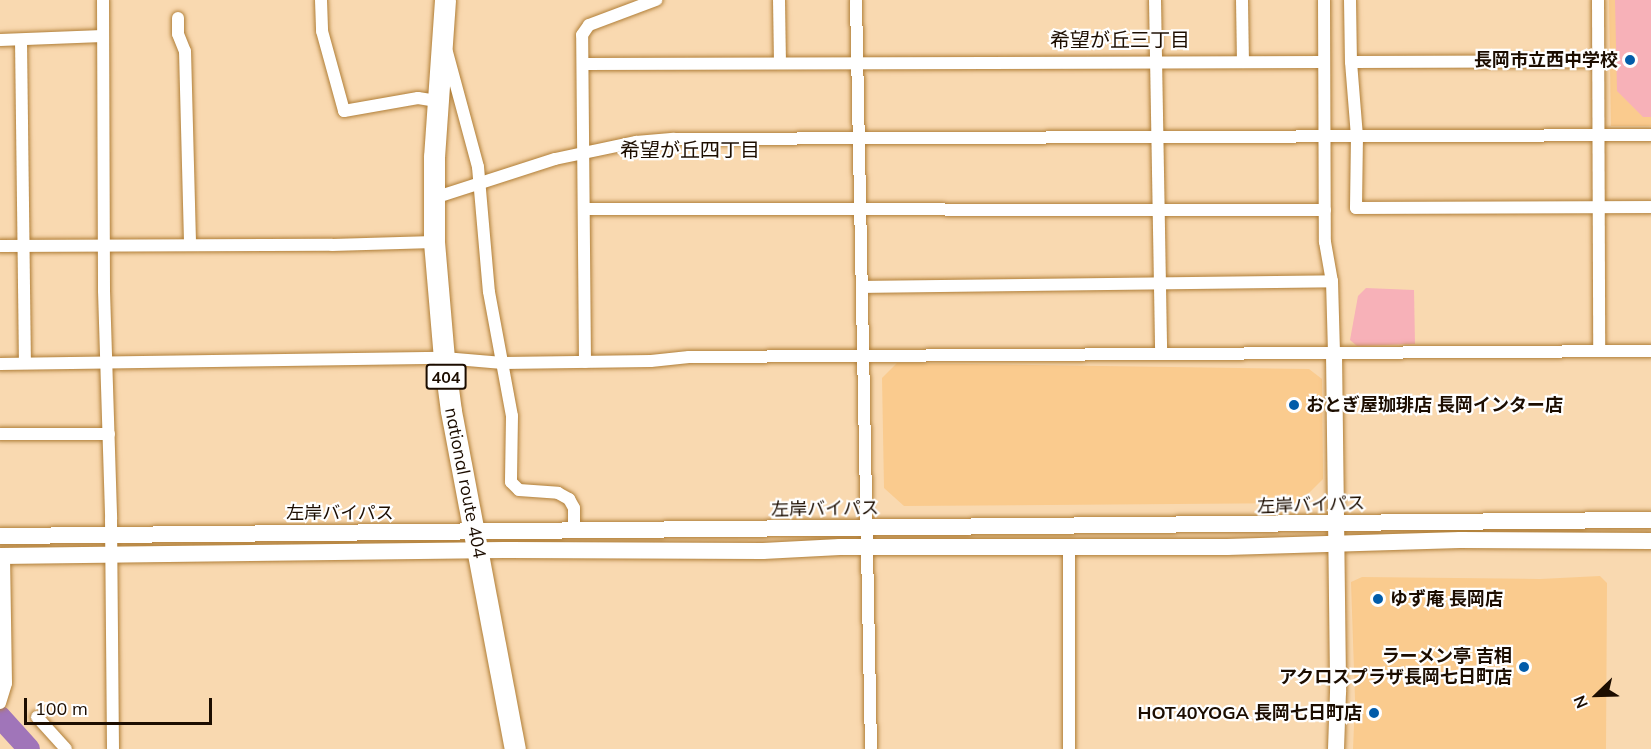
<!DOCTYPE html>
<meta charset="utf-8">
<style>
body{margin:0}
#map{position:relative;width:1651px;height:749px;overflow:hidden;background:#f9d9b0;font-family:Mulish,"Noto Sans JP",sans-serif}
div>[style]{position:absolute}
.built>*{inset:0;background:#facb8e}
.green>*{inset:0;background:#f7b1b8}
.river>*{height:22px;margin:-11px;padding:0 11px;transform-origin:11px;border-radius:11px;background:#a075b9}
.roads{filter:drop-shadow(0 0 2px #b07e37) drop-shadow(0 0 2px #b07e37)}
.minor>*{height:12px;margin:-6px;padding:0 6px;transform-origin:6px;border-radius:6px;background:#fff}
.tertiary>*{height:16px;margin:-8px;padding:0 8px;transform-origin:8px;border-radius:8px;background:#fff}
.trunk>*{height:21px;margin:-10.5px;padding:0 10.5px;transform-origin:10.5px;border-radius:10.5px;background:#fff}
.dots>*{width:16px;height:16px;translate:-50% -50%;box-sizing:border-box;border:3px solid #fff;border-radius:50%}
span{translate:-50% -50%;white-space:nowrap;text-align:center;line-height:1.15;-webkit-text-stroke:4.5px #fff;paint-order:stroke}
.shield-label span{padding:2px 4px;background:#fff;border:2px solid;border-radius:4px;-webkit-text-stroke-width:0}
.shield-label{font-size:16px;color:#1c0d00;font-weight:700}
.poi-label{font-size:18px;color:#1c0d00;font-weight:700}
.right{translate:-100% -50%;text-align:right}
.left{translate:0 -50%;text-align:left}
.street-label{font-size:18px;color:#1c0d00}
.neighbourhood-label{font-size:20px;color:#1c0d00}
.north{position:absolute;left:1567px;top:665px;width:60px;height:60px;-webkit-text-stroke:4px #fff;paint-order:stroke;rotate:247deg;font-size:16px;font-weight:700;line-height:24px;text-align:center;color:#1c0d00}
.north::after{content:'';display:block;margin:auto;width:21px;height:27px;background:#1c0d00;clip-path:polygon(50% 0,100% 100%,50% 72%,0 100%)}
.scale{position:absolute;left:24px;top:698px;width:188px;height:27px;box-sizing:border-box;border:3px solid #1c0d00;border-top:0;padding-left:8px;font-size:18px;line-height:21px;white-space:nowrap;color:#1c0d00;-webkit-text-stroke:4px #fff;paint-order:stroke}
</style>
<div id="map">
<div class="built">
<i style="clip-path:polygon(1609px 0,1651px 0,1651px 126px,1611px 126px)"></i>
<i style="clip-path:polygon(897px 363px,1309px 369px,1322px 379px,1323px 479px,1299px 503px,904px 506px,884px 488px,882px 378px)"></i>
<i style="clip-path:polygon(1600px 576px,1607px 583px,1606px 749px,1353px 749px,1355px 700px,1351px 582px,1362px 577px,1540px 579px)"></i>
</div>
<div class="green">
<i style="clip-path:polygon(1615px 0,1651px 0,1651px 117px,1643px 117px,1617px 91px)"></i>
<i style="clip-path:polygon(1366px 288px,1414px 290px,1415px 344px,1357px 346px,1350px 340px,1358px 296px)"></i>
</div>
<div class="river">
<i style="left:0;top:717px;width:43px;rotate:47.8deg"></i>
</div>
<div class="roads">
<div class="minor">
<i style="left:103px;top:0;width:291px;rotate:89.8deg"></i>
<i style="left:104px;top:291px;width:228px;rotate:88.2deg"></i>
<i style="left:111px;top:519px;width:230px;rotate:89.5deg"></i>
<i style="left:321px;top:0;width:31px;rotate:88deg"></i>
<i style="left:322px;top:31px;width:83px;rotate:74.6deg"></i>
<i style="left:344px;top:111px;width:75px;rotate:-10deg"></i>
<i style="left:418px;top:98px;width:19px;rotate:9deg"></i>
<i style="left:779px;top:0;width:62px;rotate:89.1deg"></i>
<i style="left:856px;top:0;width:749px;rotate:88.85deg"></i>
<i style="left:1155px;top:0;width:354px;rotate:89deg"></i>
<i style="left:1242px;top:0;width:62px;rotate:89.1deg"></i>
<i style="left:1324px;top:0;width:242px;rotate:89.8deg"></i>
<i style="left:1325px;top:242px;width:40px;rotate:80deg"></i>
<i style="left:1332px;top:281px;width:72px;rotate:88.4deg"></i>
<i style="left:1350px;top:0;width:62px;rotate:89.1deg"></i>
<i style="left:1351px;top:62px;width:74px;rotate:85.4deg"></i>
<i style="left:1357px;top:136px;width:72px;rotate:90.8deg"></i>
<i style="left:1356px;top:208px;width:295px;rotate:-0.2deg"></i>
<i style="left:1598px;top:0;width:351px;rotate:89.8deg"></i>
<i style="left:178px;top:18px;width:16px;rotate:90deg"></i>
<i style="left:178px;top:34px;width:18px;rotate:68deg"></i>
<i style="left:185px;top:51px;width:194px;rotate:88.5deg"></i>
<i style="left:0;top:40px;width:103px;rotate:-2.2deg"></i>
<i style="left:21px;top:40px;width:323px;rotate:89.3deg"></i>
<i style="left:447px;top:52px;width:119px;rotate:74.9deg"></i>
<i style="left:478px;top:167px;width:125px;rotate:85deg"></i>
<i style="left:489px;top:292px;width:126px;rotate:79.5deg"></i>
<i style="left:512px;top:416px;width:66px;rotate:90.9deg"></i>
<i style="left:511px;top:482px;width:11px;rotate:45deg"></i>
<i style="left:519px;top:490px;width:39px;rotate:4deg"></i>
<i style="left:558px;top:493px;width:13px;rotate:29deg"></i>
<i style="left:569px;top:499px;width:10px;rotate:61deg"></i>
<i style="left:574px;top:508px;width:21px;rotate:90deg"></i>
<i style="left:1351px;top:62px;width:246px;rotate:-0.2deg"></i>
<i style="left:583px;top:64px;width:741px;rotate:-0.15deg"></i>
<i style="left:434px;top:198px;width:127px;rotate:-17.9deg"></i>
<i style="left:555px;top:159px;width:83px;rotate:-11.9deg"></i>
<i style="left:636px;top:142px;width:38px;rotate:-5deg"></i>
<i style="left:674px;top:139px;width:977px;rotate:-0.23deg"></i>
<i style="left:584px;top:209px;width:741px;rotate:0.08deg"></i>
<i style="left:0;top:246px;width:332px;rotate:-0.2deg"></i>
<i style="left:332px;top:245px;width:102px;rotate:-1.7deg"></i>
<i style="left:863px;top:287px;width:469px;rotate:-0.7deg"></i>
<i style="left:585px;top:362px;width:327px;rotate:-90.5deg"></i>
<i style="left:582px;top:35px;width:12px;rotate:-55deg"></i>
<i style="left:589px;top:25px;width:72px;rotate:-20.5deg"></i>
<i style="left:0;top:364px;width:444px;rotate:-0.8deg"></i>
<i style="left:444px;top:358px;width:59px;rotate:4.8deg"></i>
<i style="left:503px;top:363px;width:148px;rotate:-0.8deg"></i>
<i style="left:651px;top:361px;width:38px;rotate:-6deg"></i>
<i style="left:689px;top:357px;width:962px;rotate:-0.36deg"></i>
<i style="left:0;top:434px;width:109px"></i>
<i style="left:1069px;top:548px;width:201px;rotate:90deg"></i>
<i style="left:0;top:703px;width:21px;rotate:-73deg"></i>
<i style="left:6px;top:683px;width:128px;rotate:-90.9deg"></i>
<i style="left:37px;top:717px;width:43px;rotate:47.8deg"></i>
</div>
<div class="tertiary">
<i style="left:1334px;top:353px;width:339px;rotate:89.3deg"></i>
<i style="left:1338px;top:692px;width:57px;rotate:92deg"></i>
<i style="left:0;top:536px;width:1651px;rotate:-0.56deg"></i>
<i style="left:0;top:556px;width:509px;rotate:-0.68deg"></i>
<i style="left:509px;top:550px;width:254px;rotate:0.2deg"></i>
<i style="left:763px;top:551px;width:77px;rotate:-3deg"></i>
<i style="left:840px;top:547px;width:387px"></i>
<i style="left:1227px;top:547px;width:233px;rotate:-1.7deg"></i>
<i style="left:1460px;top:540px;width:191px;rotate:0.3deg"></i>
</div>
<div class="trunk">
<i style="left:445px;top:0;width:156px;rotate:94deg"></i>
<i style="left:434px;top:156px;width:86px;rotate:90deg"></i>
<i style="left:434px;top:242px;width:116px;rotate:85.1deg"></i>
<i style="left:444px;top:358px;width:53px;rotate:82.5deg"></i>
<i style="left:451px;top:411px;width:344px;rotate:79.3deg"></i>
</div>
</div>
<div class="dots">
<i style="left:1630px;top:60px;background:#025ca9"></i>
<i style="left:1294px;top:405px;background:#025ca9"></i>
<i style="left:1378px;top:599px;background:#025ca9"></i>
<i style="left:1524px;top:667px;background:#025ca9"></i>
<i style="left:1374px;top:713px;background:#025ca9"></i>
</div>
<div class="shield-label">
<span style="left:446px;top:377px">404</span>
</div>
<div class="poi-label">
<span class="right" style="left:1618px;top:60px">長岡市立西中学校</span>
<span class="left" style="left:1306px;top:405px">おとぎ屋珈琲店 長岡インター店</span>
<span class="left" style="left:1390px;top:599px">ゆず庵 長岡店</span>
<span class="right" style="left:1512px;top:667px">ラーメン亭 吉相<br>アクロスプラザ長岡七日町店</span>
<span class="right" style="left:1362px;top:713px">HOT40YOGA 長岡七日町店</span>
</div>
<div class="street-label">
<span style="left:465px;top:483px;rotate:79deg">national route 404</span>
<span style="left:1311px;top:505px;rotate:-2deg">左岸バイパス</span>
<span style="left:825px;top:509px;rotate:-1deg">左岸バイパス</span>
<span style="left:340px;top:513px">左岸バイパス</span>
</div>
<div class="neighbourhood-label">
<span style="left:1120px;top:39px">希望が丘三丁目</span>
<span style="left:690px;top:149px">希望が丘四丁目</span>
</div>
<div class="north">N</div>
<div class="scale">100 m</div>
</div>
